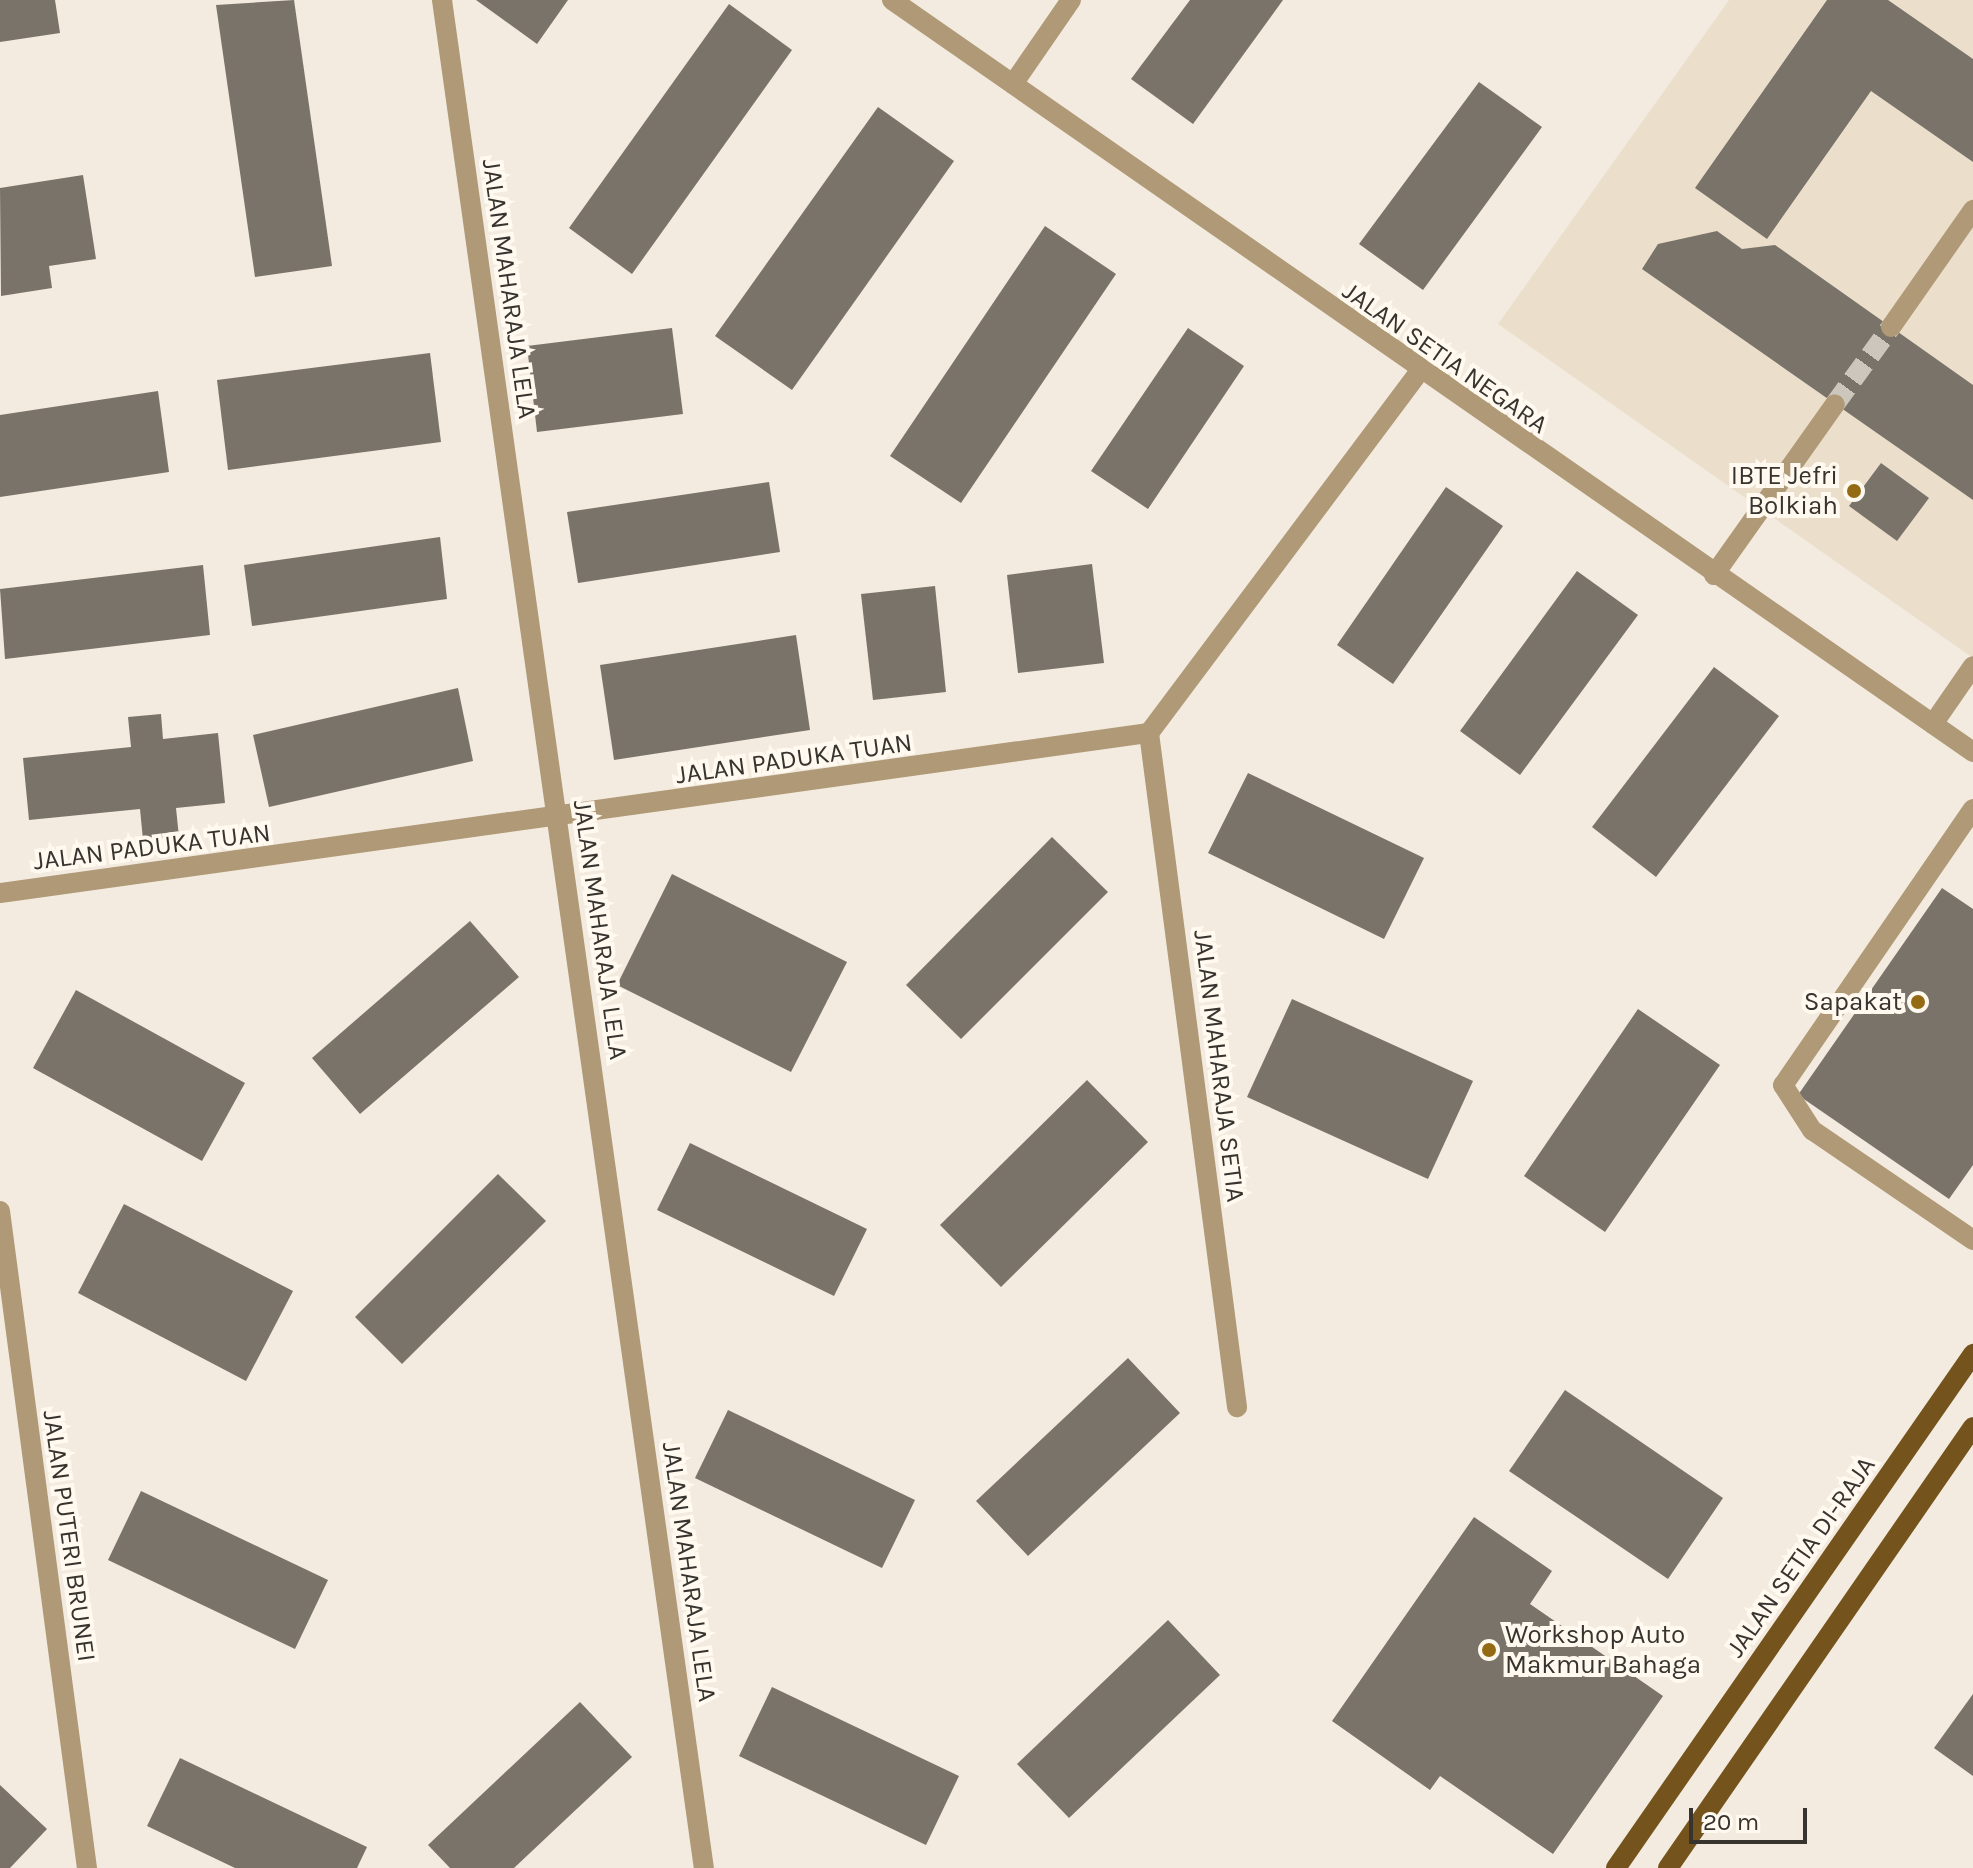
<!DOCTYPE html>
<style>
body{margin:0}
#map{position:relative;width:1973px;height:1868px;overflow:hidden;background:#f3ebdf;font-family:Karla,sans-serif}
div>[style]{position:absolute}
.built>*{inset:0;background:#ebdfcc}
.building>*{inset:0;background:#7a7369}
.minor-tunnel>*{height:20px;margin-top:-10px;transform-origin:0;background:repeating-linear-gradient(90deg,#cdc6bc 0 20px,transparent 0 30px)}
.minor>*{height:20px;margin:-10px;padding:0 10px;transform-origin:10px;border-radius:10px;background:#af9976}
.major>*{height:20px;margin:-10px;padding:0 10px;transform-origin:10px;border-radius:10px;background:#74541c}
.dots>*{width:22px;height:22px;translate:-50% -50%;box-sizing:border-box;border:4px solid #fff9ef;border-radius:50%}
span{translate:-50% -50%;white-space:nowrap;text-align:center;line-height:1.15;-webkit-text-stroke:8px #fff9ef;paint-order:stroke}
.street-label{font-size:26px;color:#37342f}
.poi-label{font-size:26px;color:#37342f}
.right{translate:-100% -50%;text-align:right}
.left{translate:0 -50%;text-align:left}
.scale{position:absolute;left:1689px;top:1808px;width:118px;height:36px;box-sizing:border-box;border:4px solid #37342f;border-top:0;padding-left:10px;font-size:24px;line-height:28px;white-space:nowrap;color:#37342f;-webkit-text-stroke:6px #fff9ef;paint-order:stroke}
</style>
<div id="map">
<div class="built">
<i style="clip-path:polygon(1729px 0,1973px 0,1973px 658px,1498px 324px)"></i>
</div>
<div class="building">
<i style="clip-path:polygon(0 0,55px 0,60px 33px,0 42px)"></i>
<i style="clip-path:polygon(294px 0,332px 266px,255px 277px,216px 5px)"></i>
<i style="clip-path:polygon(476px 0,568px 0,537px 44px)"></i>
<i style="clip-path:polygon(1190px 0,1283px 0,1193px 124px,1131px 79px)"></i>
<i style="clip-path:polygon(1827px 0,1888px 0,1973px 59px,1973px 162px,1871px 91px,1767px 239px,1695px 188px)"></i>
<i style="clip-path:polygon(729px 4px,792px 50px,632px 274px,569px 228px)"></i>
<i style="clip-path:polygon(1479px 82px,1542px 127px,1423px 290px,1359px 244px)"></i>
<i style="clip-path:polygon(878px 107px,954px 161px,792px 390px,715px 336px)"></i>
<i style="clip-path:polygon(83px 175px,96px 259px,49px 266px,52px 288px,1px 296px,0 188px)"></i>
<i style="clip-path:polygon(1045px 226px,1116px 274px,961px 503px,890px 456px)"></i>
<i style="clip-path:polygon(1717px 231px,1742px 249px,1775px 245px,1973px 385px,1973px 500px,1642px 269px,1658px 244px)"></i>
<i style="clip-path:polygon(672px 328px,683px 414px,537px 432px,527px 346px)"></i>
<i style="clip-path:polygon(1188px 328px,1244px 366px,1148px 509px,1091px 471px)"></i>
<i style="clip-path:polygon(430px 353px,441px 442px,228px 470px,217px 380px)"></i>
<i style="clip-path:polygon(158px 391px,169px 472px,0 497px,0 415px)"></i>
<i style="clip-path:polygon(1881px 463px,1929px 498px,1897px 541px,1849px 506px)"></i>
<i style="clip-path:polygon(769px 482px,780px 552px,578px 583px,567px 512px)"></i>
<i style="clip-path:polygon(1446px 487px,1503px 526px,1393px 684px,1337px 645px)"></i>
<i style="clip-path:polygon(440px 537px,447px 599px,252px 626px,244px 565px)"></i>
<i style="clip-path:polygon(1092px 564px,1104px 663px,1018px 673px,1007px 575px)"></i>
<i style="clip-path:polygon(203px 565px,210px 635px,5px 659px,0 589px)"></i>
<i style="clip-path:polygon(1577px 571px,1638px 615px,1520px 775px,1460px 731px)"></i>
<i style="clip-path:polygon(935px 586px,946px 692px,873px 700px,861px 594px)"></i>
<i style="clip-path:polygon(796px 635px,810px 730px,614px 760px,600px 665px)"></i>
<i style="clip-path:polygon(1714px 667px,1779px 716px,1656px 877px,1592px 827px)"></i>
<i style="clip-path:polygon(458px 688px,473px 761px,269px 807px,253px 735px)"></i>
<i style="clip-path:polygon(161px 714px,163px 739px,218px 733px,225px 803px,176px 808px,179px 837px,143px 840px,140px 809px,29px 820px,23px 758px,131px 747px,128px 717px)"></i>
<i style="clip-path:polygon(1248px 773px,1424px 858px,1384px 939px,1208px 853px)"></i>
<i style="clip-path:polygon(1052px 837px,1108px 892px,961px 1039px,906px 985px)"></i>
<i style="clip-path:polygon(672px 874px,847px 962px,791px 1072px,617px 985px)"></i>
<i style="clip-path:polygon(1942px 888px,1973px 909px,1973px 1165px,1949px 1199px,1798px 1095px)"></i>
<i style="clip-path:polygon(470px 921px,519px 977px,360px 1114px,312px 1058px)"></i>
<i style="clip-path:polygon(76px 990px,245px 1083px,202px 1161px,33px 1068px)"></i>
<i style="clip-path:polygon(1292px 999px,1473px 1081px,1428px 1179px,1247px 1097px)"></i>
<i style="clip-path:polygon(1638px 1009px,1720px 1065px,1605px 1232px,1524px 1176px)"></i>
<i style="clip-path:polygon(1087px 1080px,1148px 1142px,1001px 1287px,940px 1225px)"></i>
<i style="clip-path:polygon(690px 1143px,867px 1229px,834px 1296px,657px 1210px)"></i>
<i style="clip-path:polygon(498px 1174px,546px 1221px,402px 1364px,355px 1317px)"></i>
<i style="clip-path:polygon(124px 1204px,293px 1291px,246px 1381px,78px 1293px)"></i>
<i style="clip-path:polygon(1128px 1358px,1180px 1413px,1028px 1556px,976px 1501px)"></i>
<i style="clip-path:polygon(1565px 1390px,1723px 1498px,1668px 1579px,1509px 1471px)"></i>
<i style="clip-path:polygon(728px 1410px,915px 1500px,882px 1568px,695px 1478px)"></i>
<i style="clip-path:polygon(141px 1491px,328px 1580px,295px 1649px,108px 1560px)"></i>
<i style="clip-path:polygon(1474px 1517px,1552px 1571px,1530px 1604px,1663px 1696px,1553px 1854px,1440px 1776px,1430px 1790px,1332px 1721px)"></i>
<i style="clip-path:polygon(1168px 1620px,1220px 1675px,1069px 1818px,1017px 1764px)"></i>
<i style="clip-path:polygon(772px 1687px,959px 1776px,926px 1845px,739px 1756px)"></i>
<i style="clip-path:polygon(1973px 1694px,1973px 1776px,1934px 1748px)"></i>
<i style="clip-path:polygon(580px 1702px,632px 1757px,514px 1868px,450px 1868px,428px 1845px)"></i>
<i style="clip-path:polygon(180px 1758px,367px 1847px,357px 1868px,235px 1868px,147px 1826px)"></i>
<i style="clip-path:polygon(0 1785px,47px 1829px,10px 1868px,0 1868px)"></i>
</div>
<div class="minor-tunnel">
<i style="left:1835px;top:404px;width:95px;rotate:-54deg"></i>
</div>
<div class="minor">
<i style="left:442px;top:0;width:1886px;rotate:82.02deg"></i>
<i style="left:892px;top:0;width:1317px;rotate:34.82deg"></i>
<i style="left:1013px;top:84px;width:102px;rotate:-55.4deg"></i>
<i style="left:1891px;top:327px;width:143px;rotate:-55deg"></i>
<i style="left:1714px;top:575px;width:209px;rotate:-54.7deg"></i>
<i style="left:1933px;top:724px;width:70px;rotate:-55.4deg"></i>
<i style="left:1149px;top:733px;width:680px;rotate:82.56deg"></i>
<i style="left:1973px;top:809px;width:335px;rotate:124.5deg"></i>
<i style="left:1783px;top:1085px;width:54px;rotate:57.2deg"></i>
<i style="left:1812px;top:1130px;width:195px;rotate:34.3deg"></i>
<i style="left:0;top:893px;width:1160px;rotate:-7.93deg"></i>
<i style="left:1149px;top:733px;width:451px;rotate:-53.2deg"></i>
<i style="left:0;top:1211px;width:663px;rotate:82.46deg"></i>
</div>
<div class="major">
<i style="left:1616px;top:1868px;width:626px;rotate:-55.22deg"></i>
<i style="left:1668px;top:1868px;width:536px;rotate:-55.33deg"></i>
</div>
<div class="dots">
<i style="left:1854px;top:491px;background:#946a15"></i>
<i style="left:1918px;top:1002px;background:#946a15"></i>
<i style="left:1489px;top:1650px;background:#946a15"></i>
</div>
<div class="street-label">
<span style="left:509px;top:289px;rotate:82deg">JALAN MAHARAJA LELA</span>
<span style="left:1445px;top:358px;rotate:35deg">JALAN SETIA NEGARA</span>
<span style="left:794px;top:759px;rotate:-8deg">JALAN PADUKA TUAN</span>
<span style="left:152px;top:847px;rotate:-7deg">JALAN PADUKA TUAN</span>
<span style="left:600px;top:930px;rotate:82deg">JALAN MAHARAJA LELA</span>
<span style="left:1219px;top:1066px;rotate:83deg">JALAN MAHARAJA SETIA</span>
<span style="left:69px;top:1536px;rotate:82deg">JALAN PUTERI BRUNEI</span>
<span style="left:1801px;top:1557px;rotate:-55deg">JALAN SETIA DI-RAJA</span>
<span style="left:689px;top:1572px;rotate:82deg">JALAN MAHARAJA LELA</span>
</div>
<div class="poi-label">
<span class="right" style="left:1838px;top:491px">IBTE Jefri<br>Bolkiah</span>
<span class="right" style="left:1902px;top:1002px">Sapakat</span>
<span class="left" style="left:1505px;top:1650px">Workshop Auto<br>Makmur Bahaga</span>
</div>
<div class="scale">20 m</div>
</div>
